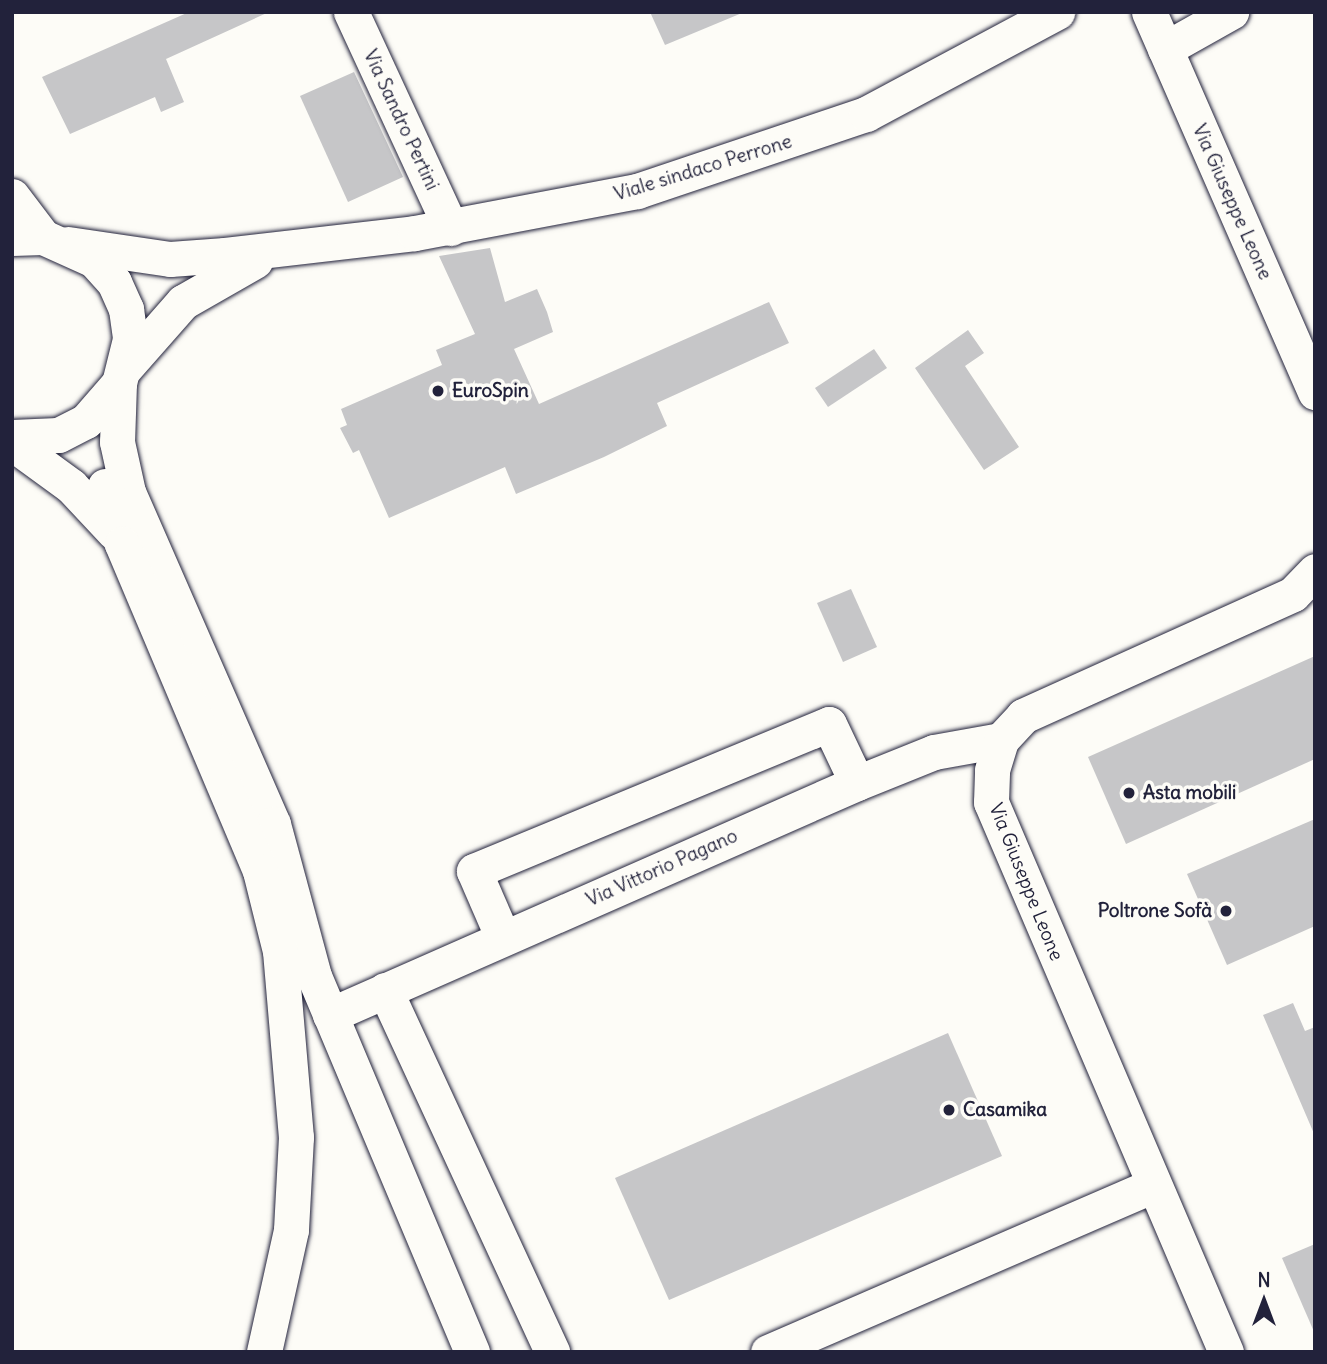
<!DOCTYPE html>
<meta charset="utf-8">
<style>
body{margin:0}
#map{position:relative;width:1327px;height:1364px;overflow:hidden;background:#fdfcf7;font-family:Delius,sans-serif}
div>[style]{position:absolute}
.building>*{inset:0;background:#c6c6c8}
.roads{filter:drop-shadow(0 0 2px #22223b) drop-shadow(0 0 2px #22223b)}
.minor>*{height:35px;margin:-17.5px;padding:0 17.5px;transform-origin:17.5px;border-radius:17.5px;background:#fdfcf7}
.dots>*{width:19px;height:19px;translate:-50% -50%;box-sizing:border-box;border:4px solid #fdfcf7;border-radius:50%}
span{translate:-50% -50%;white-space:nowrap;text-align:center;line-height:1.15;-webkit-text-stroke:7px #fdfcf7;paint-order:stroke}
.street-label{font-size:19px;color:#22223b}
.poi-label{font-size:19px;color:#22223b;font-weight:700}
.left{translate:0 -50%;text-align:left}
.right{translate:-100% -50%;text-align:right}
.frame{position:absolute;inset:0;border:14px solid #22223b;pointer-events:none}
.north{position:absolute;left:1229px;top:1266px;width:70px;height:70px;-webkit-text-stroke:5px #fdfcf7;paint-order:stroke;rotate:0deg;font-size:19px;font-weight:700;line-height:28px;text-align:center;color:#22223b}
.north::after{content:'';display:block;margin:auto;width:24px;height:32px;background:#22223b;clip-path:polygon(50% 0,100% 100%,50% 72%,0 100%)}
</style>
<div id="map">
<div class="building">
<i style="clip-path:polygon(189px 12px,269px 12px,166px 59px,184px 102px,161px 112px,155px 97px,70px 134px,42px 77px)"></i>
<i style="clip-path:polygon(650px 12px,742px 12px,742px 13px,665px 45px)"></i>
<i style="clip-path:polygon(354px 72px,403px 177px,348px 202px,300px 96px)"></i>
<i style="clip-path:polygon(490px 248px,505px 302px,537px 289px,547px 312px,553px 332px,514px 349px,539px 404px,769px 302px,789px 343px,657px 403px,667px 426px,604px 457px,516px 494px,505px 467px,389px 518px,359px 450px,353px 453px,340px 428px,347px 425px,341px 409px,442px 365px,436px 350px,475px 334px,439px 256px)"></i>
<i style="clip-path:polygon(968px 330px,984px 353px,965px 366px,1019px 447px,984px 470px,915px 368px)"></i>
<i style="clip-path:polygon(874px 349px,887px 368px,828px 407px,815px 388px)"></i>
<i style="clip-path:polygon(851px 589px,877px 647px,843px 662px,817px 603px)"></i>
<i style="clip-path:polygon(1315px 656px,1315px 759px,1126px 844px,1088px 757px)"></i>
<i style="clip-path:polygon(1315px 819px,1315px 926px,1227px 965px,1187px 874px)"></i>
<i style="clip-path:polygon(1293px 1003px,1305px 1031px,1315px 1027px,1315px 1136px,1263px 1015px)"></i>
<i style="clip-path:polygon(948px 1033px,1002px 1156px,669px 1300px,615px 1178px)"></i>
<i style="clip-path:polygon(1315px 1244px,1315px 1334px,1282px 1258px)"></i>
</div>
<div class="roads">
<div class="minor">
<i style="left:351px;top:12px;width:238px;rotate:65.2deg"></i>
<i style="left:1149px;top:12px;width:415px;rotate:66.4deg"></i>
<i style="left:1165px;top:49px;width:76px;rotate:-29.3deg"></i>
<i style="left:12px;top:196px;width:51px;rotate:52.9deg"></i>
<i style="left:12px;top:238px;width:31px;rotate:-2deg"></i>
<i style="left:43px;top:237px;width:56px;rotate:24.3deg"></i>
<i style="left:94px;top:260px;width:30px;rotate:48deg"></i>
<i style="left:114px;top:282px;width:30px;rotate:66deg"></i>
<i style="left:126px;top:309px;width:30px;rotate:82deg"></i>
<i style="left:130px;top:339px;width:45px;rotate:104deg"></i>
<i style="left:119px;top:383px;width:50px;rotate:131deg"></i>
<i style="left:86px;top:421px;width:31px;rotate:153deg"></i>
<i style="left:58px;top:435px;width:46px;rotate:177.5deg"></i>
<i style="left:68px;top:244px;width:103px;rotate:8.4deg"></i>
<i style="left:170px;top:259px;width:55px;rotate:-4.2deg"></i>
<i style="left:225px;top:255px;width:191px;rotate:-6.6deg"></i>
<i style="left:415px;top:233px;width:226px;rotate:-10.7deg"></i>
<i style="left:637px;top:191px;width:242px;rotate:-18.6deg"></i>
<i style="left:866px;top:114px;width:217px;rotate:-28.1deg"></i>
<i style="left:125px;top:368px;width:88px;rotate:-48.7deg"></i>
<i style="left:183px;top:302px;width:83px;rotate:-29.7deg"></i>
<i style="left:119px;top:383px;width:59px;rotate:91.9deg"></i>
<i style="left:117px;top:442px;width:51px;rotate:77.6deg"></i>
<i style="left:128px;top:492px;width:362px;rotate:66.4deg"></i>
<i style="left:273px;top:824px;width:157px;rotate:74.9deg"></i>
<i style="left:314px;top:976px;width:408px;rotate:67.2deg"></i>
<i style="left:12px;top:443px;width:73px;rotate:36.1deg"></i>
<i style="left:71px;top:486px;width:63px;rotate:46.9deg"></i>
<i style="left:105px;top:486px;width:60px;rotate:73.7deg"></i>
<i style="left:122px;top:544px;width:355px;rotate:67.1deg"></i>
<i style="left:260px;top:871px;width:82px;rotate:76deg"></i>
<i style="left:280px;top:951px;width:187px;rotate:85.1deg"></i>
<i style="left:296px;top:1137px;width:93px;rotate:93.1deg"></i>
<i style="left:291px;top:1230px;width:125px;rotate:102.5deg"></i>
<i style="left:503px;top:938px;width:73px;rotate:-113.4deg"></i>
<i style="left:474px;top:871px;width:384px;rotate:-22.5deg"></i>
<i style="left:829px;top:724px;width:65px;rotate:64.6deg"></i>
<i style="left:385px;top:990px;width:399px;rotate:65.2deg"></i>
<i style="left:330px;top:1015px;width:576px;rotate:-23.76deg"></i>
<i style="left:857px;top:783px;width:83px;rotate:-21.9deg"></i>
<i style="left:934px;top:752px;width:68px;rotate:-10.2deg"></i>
<i style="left:768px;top:1352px;width:420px;rotate:-23.4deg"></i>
<i style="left:1226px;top:1352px;width:598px;rotate:-113.14deg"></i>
<i style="left:991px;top:802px;width:32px;rotate:-88deg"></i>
<i style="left:992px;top:770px;width:31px;rotate:-73deg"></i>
<i style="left:1001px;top:740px;width:33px;rotate:-47deg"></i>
<i style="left:1023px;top:716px;width:296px;rotate:-24.3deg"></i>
<i style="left:1293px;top:594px;width:32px;rotate:-46deg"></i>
</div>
</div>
<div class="dots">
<i style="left:438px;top:391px;background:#22223b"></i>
<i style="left:1129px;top:793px;background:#22223b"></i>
<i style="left:1226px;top:911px;background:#22223b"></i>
<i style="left:949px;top:1110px;background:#22223b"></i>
</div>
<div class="street-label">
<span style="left:401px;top:120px;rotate:65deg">Via Sandro Pertini</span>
<span style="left:703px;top:168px;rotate:-17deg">Viale sindaco Perrone</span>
<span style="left:1232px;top:202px;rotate:66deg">Via Giuseppe Leone</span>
<span style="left:662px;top:868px;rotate:-24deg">Via Vittorio Pagano</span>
<span style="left:1026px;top:882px;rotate:68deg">Via Giuseppe Leone</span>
</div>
<div class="poi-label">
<span class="left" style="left:452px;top:391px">EuroSpin</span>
<span class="left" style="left:1143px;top:793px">Asta mobili</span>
<span class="right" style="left:1212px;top:911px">Poltrone Sofà</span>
<span class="left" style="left:963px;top:1110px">Casamika</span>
</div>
<div class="frame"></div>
<div class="north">N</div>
</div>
